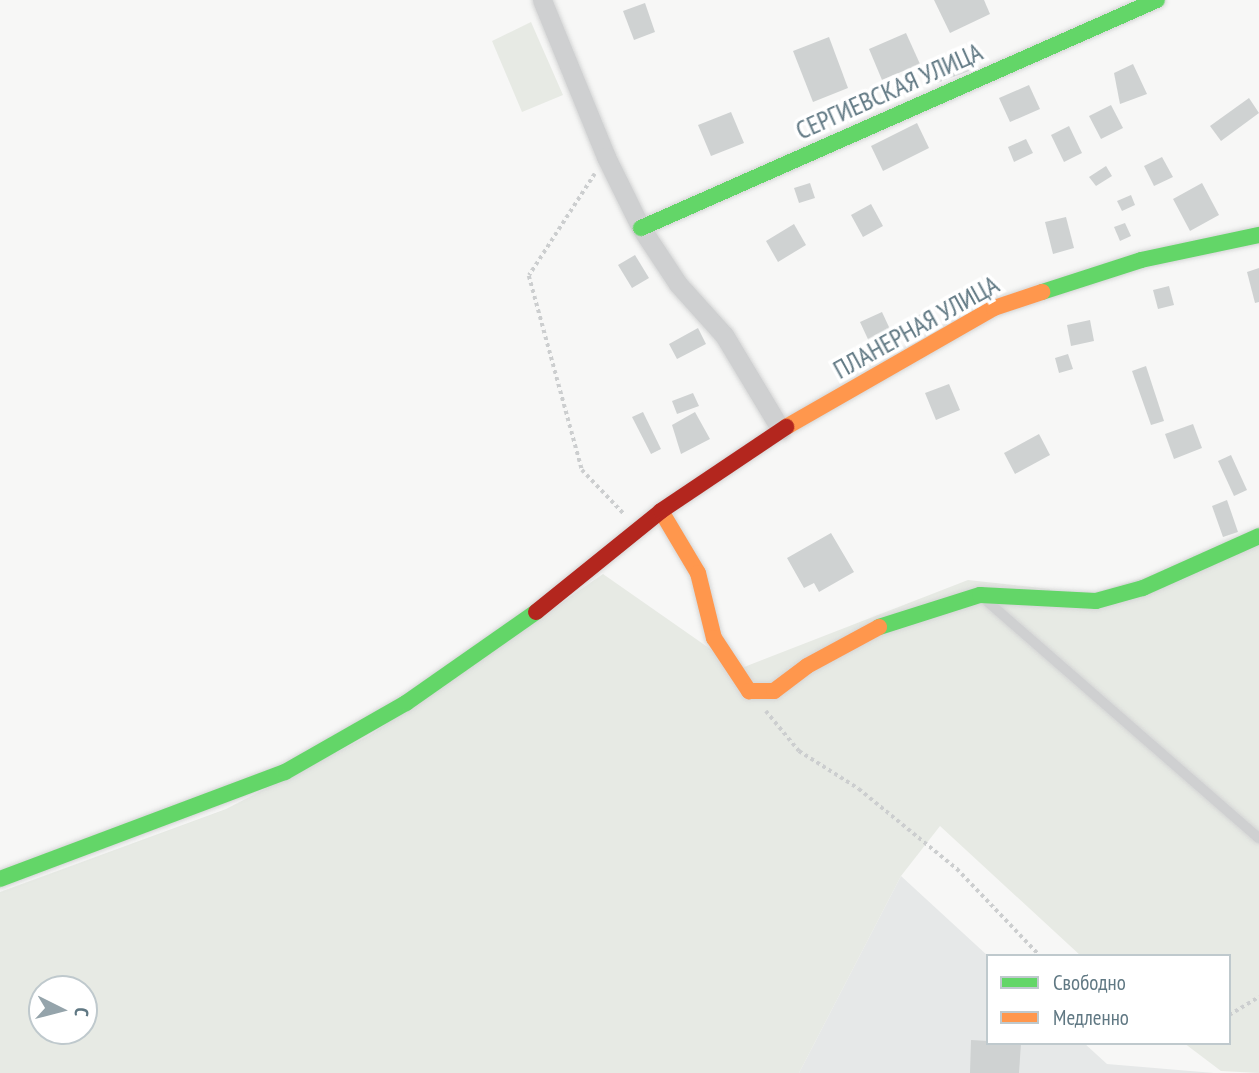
<!DOCTYPE html>
<meta charset="utf-8">
<style>
body{margin:0}
#map{position:relative;width:1259px;height:1073px;overflow:hidden;background:#f7f7f6;font-family:"PT Sans Narrow",sans-serif}
div>[style]{position:absolute}
.built>*{inset:0;background:#e6e8e8}
.green>*{inset:0;background:#e7eae4}
.building>*{inset:0;background:#cfd2d2}
.path>*{height:3.5px;margin-top:-1.75px;transform-origin:0;background:repeating-linear-gradient(90deg,#cccecf 0 3.5px,transparent 0 7px)}
.roads{filter:drop-shadow(0 0 2px #d4d5d5) drop-shadow(0 0 2px #d4d5d5)}
.lane>*{height:10px;margin:-5px;padding:0 5px;transform-origin:5px;border-radius:5px;background:#cfd0d1}
.street>*{height:19px;margin:-9.5px;padding:0 9.5px;transform-origin:9.5px;border-radius:9.5px;background:#cfd0d1}
.fast>*{height:16px;margin:-8px;padding:0 8px;transform-origin:8px;border-radius:8px;background:#63d668}
.slow>*{height:16px;margin:-8px;padding:0 8px;transform-origin:8px;border-radius:8px;background:#ff974d}
.jam>*{height:16px;margin:-8px;padding:0 8px;transform-origin:8px;border-radius:8px;background:#b3261e}
span{translate:-50% -50%;white-space:nowrap;text-align:center;line-height:1.15;-webkit-text-stroke:7px #fff;paint-order:stroke}
.street-label{font-size:26px;color:#607883}
.legend{position:absolute;left:986px;top:954px;width:245px;height:91px;box-sizing:border-box;background:#fff;border:2px solid #bfc9cd;margin:0;padding:9px 12px;list-style:none;font-size:21px;color:#607883}
.legend li{display:flex;align-items:center;gap:14px;height:35px}
.legend b{width:35px;border:2px solid #bfc9cd}
.north{position:absolute;left:28px;top:975px;width:70px;height:70px;box-sizing:border-box;background:#fff;border:2px solid #bfc9cd;border-radius:50%;rotate:96deg;font-size:19px;font-weight:700;line-height:28px;text-align:center;color:#607883}
.north::after{content:'';display:block;margin:auto;width:24px;height:32px;background:#95a4ab;clip-path:polygon(50% 0,100% 100%,50% 72%,0 100%)}
</style>
<div id="map">
<div class="built">
<i style="clip-path:polygon(901px 876px,988px 956px,988px 1043px,1084px 1043px,1107px 1064px,1214px 1073px,799px 1073px)"></i>
</div>
<div class="green">
<i style="clip-path:polygon(531px 22px,563px 95px,522px 112px,492px 41px)"></i>
<i style="clip-path:polygon(evenodd,1259px 543px,1259px 1073px,1221px 1071px,1184px 1043px,1229px 1043px,1229px 956px,1081px 956px,940px 826px,901px 876px,799px 1073px,0 1073px,0 892px,226px 809px,370px 735px,603px 574px,739px 669px,968px 580px,1050px 589px,1050px 606px,1259px 543px,42px 989px,84px 989px,84px 1031px,42px 1031px,42px 989px)"></i>
</div>
<div class="building">
<i style="clip-path:polygon(934px 0,984px 0,990px 14px,950px 33px)"></i>
<i style="clip-path:polygon(645px 3px,655px 32px,634px 40px,623px 11px)"></i>
<i style="clip-path:polygon(906px 33px,920px 64px,882px 80px,869px 49px)"></i>
<i style="clip-path:polygon(829px 37px,848px 88px,813px 102px,793px 51px)"></i>
<i style="clip-path:polygon(962px 51px,969px 71px,937px 83px,930px 63px)"></i>
<i style="clip-path:polygon(1133px 64px,1147px 94px,1120px 104px,1114px 73px)"></i>
<i style="clip-path:polygon(1029px 85px,1040px 109px,1010px 122px,999px 98px)"></i>
<i style="clip-path:polygon(1249px 98px,1259px 113px,1221px 141px,1210px 126px)"></i>
<i style="clip-path:polygon(1111px 105px,1123px 128px,1101px 139px,1089px 116px)"></i>
<i style="clip-path:polygon(731px 112px,744px 143px,711px 156px,698px 125px)"></i>
<i style="clip-path:polygon(917px 123px,929px 148px,883px 171px,871px 146px)"></i>
<i style="clip-path:polygon(1069px 126px,1082px 153px,1064px 162px,1051px 135px)"></i>
<i style="clip-path:polygon(1026px 139px,1033px 153px,1014px 162px,1008px 147px)"></i>
<i style="clip-path:polygon(1162px 157px,1173px 177px,1154px 186px,1144px 166px)"></i>
<i style="clip-path:polygon(1106px 166px,1112px 176px,1096px 186px,1089px 177px)"></i>
<i style="clip-path:polygon(810px 183px,815px 198px,799px 203px,794px 188px)"></i>
<i style="clip-path:polygon(1202px 183px,1219px 215px,1190px 231px,1173px 199px)"></i>
<i style="clip-path:polygon(1131px 195px,1135px 205px,1122px 211px,1117px 201px)"></i>
<i style="clip-path:polygon(871px 204px,883px 226px,863px 237px,851px 215px)"></i>
<i style="clip-path:polygon(1066px 217px,1074px 248px,1053px 254px,1045px 222px)"></i>
<i style="clip-path:polygon(1125px 223px,1131px 236px,1120px 241px,1114px 227px)"></i>
<i style="clip-path:polygon(794px 224px,806px 245px,778px 262px,766px 241px)"></i>
<i style="clip-path:polygon(635px 255px,649px 278px,632px 288px,618px 265px)"></i>
<i style="clip-path:polygon(1259px 268px,1259px 302px,1255px 303px,1247px 272px)"></i>
<i style="clip-path:polygon(1169px 286px,1174px 305px,1158px 309px,1153px 290px)"></i>
<i style="clip-path:polygon(882px 312px,895px 340px,873px 350px,860px 322px)"></i>
<i style="clip-path:polygon(922px 313px,927px 320px,908px 333px,903px 325px)"></i>
<i style="clip-path:polygon(1090px 320px,1094px 341px,1071px 346px,1067px 325px)"></i>
<i style="clip-path:polygon(698px 328px,706px 344px,677px 359px,669px 344px)"></i>
<i style="clip-path:polygon(1068px 354px,1073px 369px,1059px 373px,1055px 358px)"></i>
<i style="clip-path:polygon(1146px 366px,1164px 421px,1151px 425px,1132px 371px)"></i>
<i style="clip-path:polygon(949px 384px,960px 410px,936px 420px,925px 393px)"></i>
<i style="clip-path:polygon(693px 393px,699px 406px,677px 414px,672px 401px)"></i>
<i style="clip-path:polygon(643px 412px,661px 449px,651px 454px,632px 417px)"></i>
<i style="clip-path:polygon(695px 412px,710px 439px,681px 454px,672px 425px)"></i>
<i style="clip-path:polygon(1193px 424px,1202px 448px,1174px 459px,1165px 434px)"></i>
<i style="clip-path:polygon(1039px 434px,1050px 455px,1015px 474px,1004px 453px)"></i>
<i style="clip-path:polygon(1231px 455px,1247px 490px,1234px 496px,1218px 461px)"></i>
<i style="clip-path:polygon(1227px 500px,1238px 532px,1223px 537px,1212px 506px)"></i>
<i style="clip-path:polygon(831px 533px,854px 572px,819px 592px,814px 583px,804px 588px,787px 558px)"></i>
<i style="clip-path:polygon(971px 1040px,1021px 1043px,1019px 1073px,970px 1073px)"></i>
</div>
<div class="path">
<i style="left:595px;top:174px;width:121px;rotate:122.9deg"></i>
<i style="left:529px;top:276px;width:201px;rotate:74.7deg"></i>
<i style="left:582px;top:470px;width:62px;rotate:46.3deg"></i>
<i style="left:766px;top:711px;width:52px;rotate:50.5deg"></i>
<i style="left:799px;top:751px;width:71px;rotate:32.3deg"></i>
<i style="left:859px;top:789px;width:127px;rotate:39.2deg"></i>
<i style="left:957px;top:869px;width:120px;rotate:46.3deg"></i>
<i style="left:1229px;top:1015px;width:35px;rotate:-31deg"></i>
<i style="left:1149px;top:1043px;width:39px"></i>
</div>
<div class="roads">
<div class="lane">
<i style="left:988px;top:602px;width:359px;rotate:41.1deg"></i>
</div>
<div class="street">
<i style="left:542px;top:0;width:170px;rotate:67.8deg"></i>
<i style="left:606px;top:157px;width:79px;rotate:63.8deg"></i>
<i style="left:641px;top:228px;width:67px;rotate:56.5deg"></i>
<i style="left:678px;top:284px;width:69px;rotate:48deg"></i>
<i style="left:724px;top:335px;width:111px;rotate:59deg"></i>
</div>
<div class="fast">
<i style="left:641px;top:228px;width:564px;rotate:-23.84deg"></i>
<i style="left:1042px;top:292px;width:104px;rotate:-17.9deg"></i>
<i style="left:1141px;top:260px;width:121px;rotate:-12deg"></i>
<i style="left:879px;top:627px;width:106px;rotate:-17.6deg"></i>
<i style="left:980px;top:595px;width:116px;rotate:3deg"></i>
<i style="left:1096px;top:601px;width:49px;rotate:-15.5deg"></i>
<i style="left:1143px;top:588px;width:127px;rotate:-24.1deg"></i>
<i style="left:0;top:879px;width:304px;rotate:-20.6deg"></i>
<i style="left:285px;top:772px;width:139px;rotate:-29.7deg"></i>
<i style="left:406px;top:703px;width:159px;rotate:-35deg"></i>
</div>
<div class="slow">
<i style="left:786px;top:427px;width:240px;rotate:-29.8deg"></i>
<i style="left:994px;top:308px;width:51px;rotate:-18.4deg"></i>
<i style="left:661px;top:511px;width:72px;rotate:59.2deg"></i>
<i style="left:698px;top:573px;width:67px;rotate:76.2deg"></i>
<i style="left:714px;top:638px;width:64px;rotate:56.6deg"></i>
<i style="left:749px;top:691px;width:25px"></i>
<i style="left:774px;top:691px;width:41px;rotate:-37.1deg"></i>
<i style="left:807px;top:666px;width:82px;rotate:-28.4deg"></i>
</div>
<div class="jam">
<i style="left:536px;top:612px;width:161px;rotate:-38.9deg"></i>
<i style="left:661px;top:511px;width:151px;rotate:-33.9deg"></i>
</div>
</div>
<div class="street-label">
<span style="left:889px;top:91px;rotate:-24deg">СЕРГИЕВСКАЯ УЛИЦА</span>
<span style="left:916px;top:327px;rotate:-29deg">ПЛАНЕРНАЯ УЛИЦА</span>
</div>
<ul class="legend">
<li><b style="height:9px;background:#63d668"></b>Свободно</li>
<li><b style="height:9px;background:#ff974d"></b>Медленно</li>
</ul>
<div class="north">С</div>
</div>
